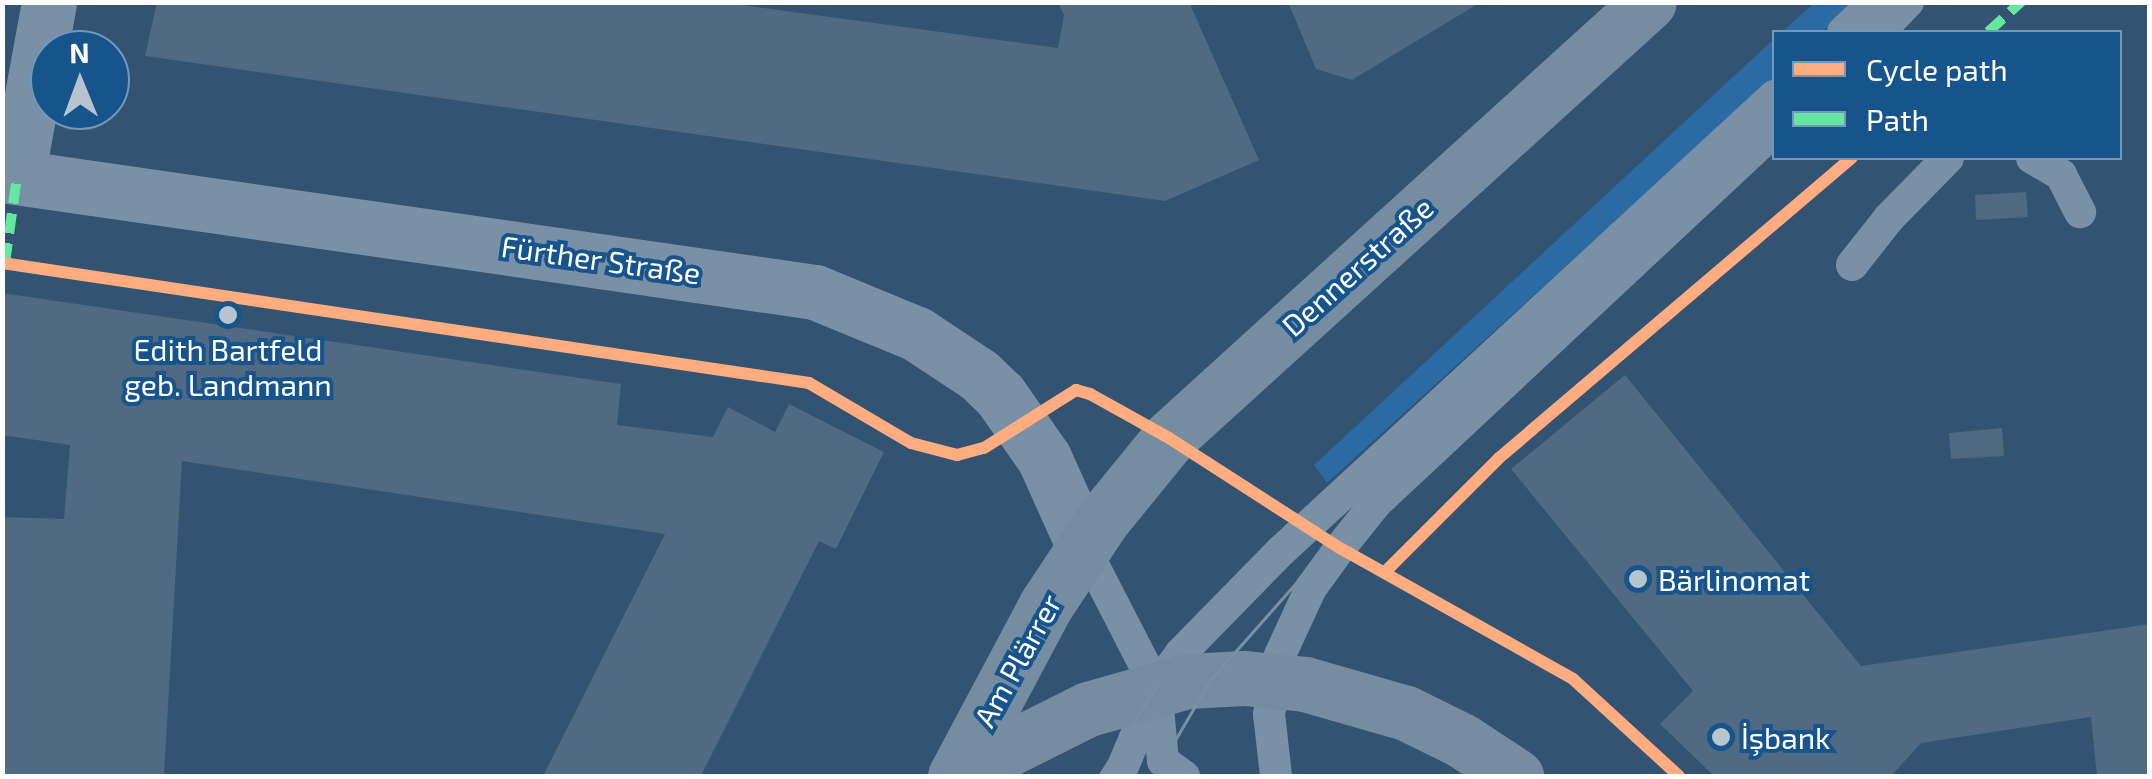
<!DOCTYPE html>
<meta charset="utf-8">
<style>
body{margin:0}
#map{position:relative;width:2152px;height:779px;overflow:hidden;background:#325371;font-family:"Exo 2",sans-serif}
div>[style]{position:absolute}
.green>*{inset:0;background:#2b6aa3}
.building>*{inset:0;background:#4f6a82}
.service>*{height:32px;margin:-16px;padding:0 16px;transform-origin:16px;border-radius:16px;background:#7990a6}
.minor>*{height:55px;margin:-27.5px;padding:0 27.5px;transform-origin:27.5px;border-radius:27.5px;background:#7990a6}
.secondary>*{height:55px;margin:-27.5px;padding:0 27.5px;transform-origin:27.5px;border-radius:27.5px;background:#758ca1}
.tram>*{height:2.5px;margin:-1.25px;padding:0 1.25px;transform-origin:1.25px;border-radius:1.25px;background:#7a91a4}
.quiet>*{height:10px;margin-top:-5px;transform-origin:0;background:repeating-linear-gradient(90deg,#66e7a1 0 20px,transparent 0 30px)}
.cycleway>*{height:12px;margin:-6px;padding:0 6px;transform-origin:6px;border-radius:6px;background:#ffac80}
.dots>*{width:28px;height:28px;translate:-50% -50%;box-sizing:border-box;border:5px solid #17548c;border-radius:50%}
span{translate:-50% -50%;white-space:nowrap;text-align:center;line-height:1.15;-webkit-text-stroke:8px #17548c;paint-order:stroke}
.street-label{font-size:30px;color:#fff}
.poi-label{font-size:30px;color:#fff}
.left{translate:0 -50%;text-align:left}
.frame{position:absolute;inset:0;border:5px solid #fff;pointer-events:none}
.legend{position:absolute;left:1772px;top:30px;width:350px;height:130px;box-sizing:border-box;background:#17548c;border:2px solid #7498ba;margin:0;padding:12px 18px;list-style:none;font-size:30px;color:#fff}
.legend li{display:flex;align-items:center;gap:20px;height:50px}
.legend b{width:50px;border:2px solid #7498ba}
.north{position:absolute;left:30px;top:30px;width:100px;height:100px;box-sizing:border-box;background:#17548c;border:2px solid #7498ba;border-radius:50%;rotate:359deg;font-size:28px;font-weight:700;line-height:40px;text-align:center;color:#fff}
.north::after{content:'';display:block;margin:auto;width:35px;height:45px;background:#b7c3cd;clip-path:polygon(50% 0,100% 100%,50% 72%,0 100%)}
</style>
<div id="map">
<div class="green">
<i style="clip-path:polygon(1814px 3px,1852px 3px,1823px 32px,1782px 32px)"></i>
<i style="clip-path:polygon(1774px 39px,1774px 77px,1327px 483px,1314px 465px)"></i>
</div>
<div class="building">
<i style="clip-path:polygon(157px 2px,720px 2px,1058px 48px,1064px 15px,1058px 2px,1189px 2px,1259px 160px,1165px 201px,145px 56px)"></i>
<i style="clip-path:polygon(1288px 2px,1481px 2px,1352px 80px,1316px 69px)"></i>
<i style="clip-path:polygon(2026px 192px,2028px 217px,1976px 220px,1975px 195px)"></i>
<i style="clip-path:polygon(2px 293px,621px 384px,617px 425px,713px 437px,728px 407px,775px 432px,789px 404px,884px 452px,836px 549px,819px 541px,701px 776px,543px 776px,665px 534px,182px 461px,164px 776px,2px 776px,3px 517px,64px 519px,70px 445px,2px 435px)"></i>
<i style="clip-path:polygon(1625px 375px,1861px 666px,2150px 624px,2150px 776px,2097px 776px,2091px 717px,1921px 743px,1891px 776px,1714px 776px,1660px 724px,1693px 691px,1511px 469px)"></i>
<i style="clip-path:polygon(2002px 428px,2004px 456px,1951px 459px,1949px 433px)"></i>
</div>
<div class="service">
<i style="left:1843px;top:32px;width:44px;rotate:-43.2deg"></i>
<i style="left:1879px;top:32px;width:42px;rotate:-46deg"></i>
<i style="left:2032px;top:158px;width:34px;rotate:30deg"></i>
<i style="left:2061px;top:175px;width:42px;rotate:62.8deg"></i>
<i style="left:1852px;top:265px;width:60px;rotate:-51.8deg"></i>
<i style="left:1889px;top:218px;width:84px;rotate:-45.5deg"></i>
<i style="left:1084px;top:547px;width:157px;rotate:62.8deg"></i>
<i style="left:1156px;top:687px;width:74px;rotate:84.6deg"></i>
<i style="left:1163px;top:761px;width:26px;rotate:36deg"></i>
<i style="left:1119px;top:776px;width:96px;rotate:-67.4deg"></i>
<i style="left:1156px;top:687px;width:42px;rotate:-53.7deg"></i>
<i style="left:1181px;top:653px;width:143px;rotate:-45.6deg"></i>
<i style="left:1281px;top:551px;width:671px;rotate:-42.7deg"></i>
<i style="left:1276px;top:776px;width:62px;rotate:-96.4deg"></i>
<i style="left:1269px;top:714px;width:60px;rotate:-79.4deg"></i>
<i style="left:1280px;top:655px;width:74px;rotate:-65.2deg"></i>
<i style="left:1311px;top:588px;width:49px;rotate:-54.1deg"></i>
<i style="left:1340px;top:548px;width:58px;rotate:-51.3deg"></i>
<i style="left:1376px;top:503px;width:545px;rotate:-43.07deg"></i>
</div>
<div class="minor">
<i style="left:2px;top:175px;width:821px;rotate:8.19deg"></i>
<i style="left:815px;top:292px;width:110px;rotate:22.4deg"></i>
<i style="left:917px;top:334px;width:74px;rotate:33.5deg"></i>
<i style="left:979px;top:375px;width:29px;rotate:44deg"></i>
<i style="left:1000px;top:395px;width:77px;rotate:55.1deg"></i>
<i style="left:1044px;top:458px;width:98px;rotate:65.8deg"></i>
<i style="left:17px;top:177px;width:178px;rotate:-79.6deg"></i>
</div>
<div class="secondary">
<i style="left:955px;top:776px;width:194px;rotate:-62deg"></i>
<i style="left:1046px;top:605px;width:103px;rotate:-56.5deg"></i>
<i style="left:1103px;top:519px;width:104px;rotate:-50.8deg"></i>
<i style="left:1169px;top:438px;width:648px;rotate:-42.25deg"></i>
<i style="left:969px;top:776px;width:47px;rotate:-34.7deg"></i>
<i style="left:1008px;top:749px;width:89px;rotate:-26.6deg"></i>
<i style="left:1088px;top:709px;width:103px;rotate:-15.8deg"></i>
<i style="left:1187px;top:681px;width:57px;rotate:-3deg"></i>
<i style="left:1244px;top:678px;width:61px;rotate:5.6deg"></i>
<i style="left:1305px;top:684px;width:105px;rotate:16deg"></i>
<i style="left:1406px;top:713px;width:61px;rotate:26.1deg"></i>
<i style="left:1461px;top:740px;width:66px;rotate:33.2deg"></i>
</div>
<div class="tram">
<i style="left:1099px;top:776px;width:106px;rotate:-57.4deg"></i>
<i style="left:1154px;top:776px;width:113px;rotate:-59.6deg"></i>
<i style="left:1211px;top:679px;width:183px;rotate:-48.5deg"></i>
<i style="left:1332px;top:542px;width:59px;rotate:-41.6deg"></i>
</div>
<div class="quiet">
<i style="left:1988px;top:32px;width:45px;rotate:-42.3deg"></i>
<i style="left:5px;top:263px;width:87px;rotate:-82.1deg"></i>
</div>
<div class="cycleway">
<i style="left:2px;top:263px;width:816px;rotate:8.46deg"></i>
<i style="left:809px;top:383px;width:118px;rotate:30.5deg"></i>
<i style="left:911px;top:443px;width:48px;rotate:14.6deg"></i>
<i style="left:957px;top:455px;width:28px;rotate:-15deg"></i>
<i style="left:984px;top:448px;width:109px;rotate:-32.2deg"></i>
<i style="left:1076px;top:390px;width:15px;rotate:16deg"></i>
<i style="left:1090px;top:394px;width:90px;rotate:29.1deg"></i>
<i style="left:1169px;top:438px;width:203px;rotate:32.8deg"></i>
<i style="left:1340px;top:548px;width:267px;rotate:29.3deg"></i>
<i style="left:1573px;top:679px;width:144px;rotate:42.5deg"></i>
<i style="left:1385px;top:572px;width:161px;rotate:-45deg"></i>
<i style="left:1499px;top:458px;width:463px;rotate:-40.4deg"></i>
</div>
<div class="dots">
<i style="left:228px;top:315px;background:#b7c3cd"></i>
<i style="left:1638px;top:579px;background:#b7c3cd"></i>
<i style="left:1721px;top:737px;background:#b7c3cd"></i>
</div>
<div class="street-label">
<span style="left:601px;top:259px;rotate:8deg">Fürther Straße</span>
<span style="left:1357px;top:266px;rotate:-42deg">Dennerstraße</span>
<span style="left:1017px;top:660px;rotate:-61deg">Am Plärrer</span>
</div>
<div class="poi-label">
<span style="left:228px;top:366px">Edith Bartfeld<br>geb. Landmann</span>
<span class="left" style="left:1658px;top:579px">Bärlinomat</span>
<span class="left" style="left:1741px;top:737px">İşbank</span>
</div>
<div class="frame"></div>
<ul class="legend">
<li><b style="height:12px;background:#ffac80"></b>Cycle path</li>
<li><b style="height:12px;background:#66e7a1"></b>Path</li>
</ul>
<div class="north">N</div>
</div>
